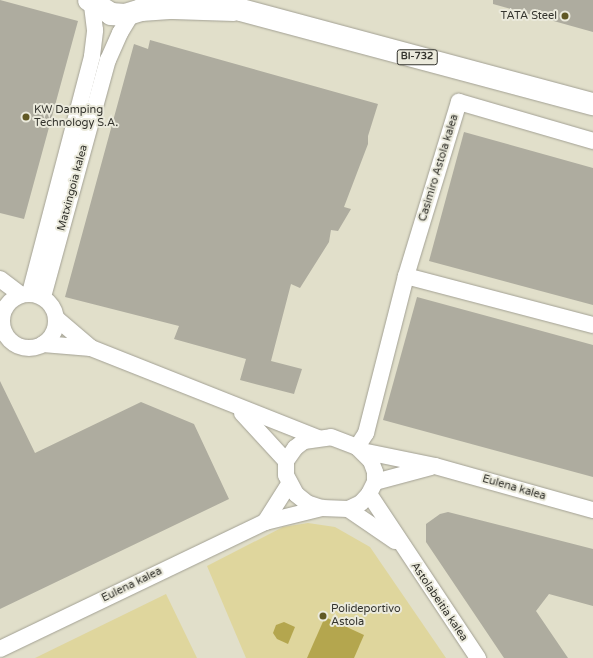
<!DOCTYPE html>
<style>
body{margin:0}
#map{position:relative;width:593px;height:658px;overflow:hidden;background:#ebeadc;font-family:"Varela Round",sans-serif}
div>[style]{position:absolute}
.built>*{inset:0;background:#e1dfca}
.green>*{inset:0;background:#dfd69d}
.water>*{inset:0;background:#b4a64e}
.building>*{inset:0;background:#aeac9f}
.roads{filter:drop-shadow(0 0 1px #a2a093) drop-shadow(0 0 1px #a2a093)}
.street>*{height:16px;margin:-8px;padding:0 8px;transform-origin:8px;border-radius:8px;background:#fff}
.street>.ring{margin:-8px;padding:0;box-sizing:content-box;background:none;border:16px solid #fff;border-radius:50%}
.primary>*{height:22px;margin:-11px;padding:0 11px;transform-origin:11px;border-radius:11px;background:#fff}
.dots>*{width:11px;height:11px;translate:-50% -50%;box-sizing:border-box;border:2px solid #ebeadc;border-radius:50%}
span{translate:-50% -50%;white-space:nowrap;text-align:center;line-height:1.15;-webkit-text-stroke:4px #ebeadc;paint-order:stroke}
.shield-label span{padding:1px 3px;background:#ebeadc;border:1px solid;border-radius:3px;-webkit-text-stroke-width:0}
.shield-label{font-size:10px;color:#33332d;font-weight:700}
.poi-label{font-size:11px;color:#33332d}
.right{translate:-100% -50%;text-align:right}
.left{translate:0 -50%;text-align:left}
.street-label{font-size:11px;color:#33332d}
</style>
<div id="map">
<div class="built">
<i style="clip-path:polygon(0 0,593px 0,593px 658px,0 658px)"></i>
</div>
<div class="green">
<i style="clip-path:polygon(308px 523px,335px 527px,370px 547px,446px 658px,246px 658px,207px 566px,283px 527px)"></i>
<i style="clip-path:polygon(166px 594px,197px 658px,35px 658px)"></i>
</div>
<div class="water">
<i style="clip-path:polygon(325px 617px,364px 635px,354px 658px,307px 658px)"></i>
<i style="clip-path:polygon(284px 622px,295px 627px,288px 644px,277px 639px,273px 633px,276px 625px)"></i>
</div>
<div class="building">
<i style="clip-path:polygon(0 0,78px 21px,24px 219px,0 213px)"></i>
<i style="clip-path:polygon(493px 0,593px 0,593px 32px,493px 4px)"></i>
<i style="clip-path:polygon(150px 40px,378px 104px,368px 136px,368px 144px,344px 207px,351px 209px,338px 231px,331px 230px,329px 242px,300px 288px,291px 284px,271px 361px,302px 369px,294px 394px,240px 380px,246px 359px,174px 339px,179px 326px,65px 297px,134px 44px,148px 49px)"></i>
<i style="clip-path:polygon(464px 132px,593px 168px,593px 305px,429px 261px)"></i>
<i style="clip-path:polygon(417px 297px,593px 345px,593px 477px,383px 420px)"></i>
<i style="clip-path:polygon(0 381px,35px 453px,141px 402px,194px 424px,229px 499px,0 609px)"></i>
<i style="clip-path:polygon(448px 512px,593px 549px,593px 606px,549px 594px,536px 611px,568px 658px,504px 658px,426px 542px,426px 524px,440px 514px)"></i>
</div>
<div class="roads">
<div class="street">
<i style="left:406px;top:276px;width:193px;rotate:14.7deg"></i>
<i style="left:0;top:279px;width:26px;rotate:37deg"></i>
<i style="left:30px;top:293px;width:245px;rotate:-75.3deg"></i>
<i style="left:92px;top:56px;width:26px;rotate:-83deg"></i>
<i style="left:95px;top:30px;width:26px;rotate:-97deg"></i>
<i class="ring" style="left:2px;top:294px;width:38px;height:38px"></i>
<i style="left:43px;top:297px;width:246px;rotate:-74.7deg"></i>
<i style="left:108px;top:60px;width:30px;rotate:-66deg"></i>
<i style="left:120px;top:33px;width:23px;rotate:-59deg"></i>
<i style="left:56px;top:318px;width:46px;rotate:40.6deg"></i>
<i style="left:43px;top:344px;width:48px;rotate:4.8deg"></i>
<i style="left:91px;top:348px;width:244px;rotate:21.6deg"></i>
<i style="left:242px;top:413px;width:65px;rotate:47.5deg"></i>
<i style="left:331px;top:437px;width:28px;rotate:21deg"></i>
<i style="left:357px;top:447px;width:20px;rotate:45deg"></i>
<i style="left:371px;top:461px;width:12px;rotate:70deg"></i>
<i style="left:375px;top:472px;width:10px;rotate:90deg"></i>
<i style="left:375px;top:482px;width:13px;rotate:117deg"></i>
<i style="left:369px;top:494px;width:12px;rotate:132deg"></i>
<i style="left:361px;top:503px;width:14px;rotate:155deg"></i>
<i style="left:348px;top:509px;width:26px;rotate:-178deg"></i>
<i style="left:322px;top:508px;width:16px;rotate:-162deg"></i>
<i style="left:307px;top:503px;width:14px;rotate:-141deg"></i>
<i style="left:296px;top:494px;width:21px;rotate:-118deg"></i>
<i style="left:286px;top:475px;width:14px;rotate:-90deg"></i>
<i style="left:286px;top:461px;width:16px;rotate:-55deg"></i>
<i style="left:295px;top:448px;width:11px;rotate:-38deg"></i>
<i style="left:304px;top:441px;width:27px;rotate:-8deg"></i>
<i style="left:357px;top:447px;width:17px;rotate:-57deg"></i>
<i style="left:366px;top:433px;width:162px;rotate:-75.7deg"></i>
<i style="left:406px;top:276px;width:182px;rotate:-73.1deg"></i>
<i style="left:459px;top:102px;width:140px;rotate:16.2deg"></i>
<i style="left:362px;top:451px;width:75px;rotate:11.6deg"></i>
<i style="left:435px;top:466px;width:164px;rotate:15.6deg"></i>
<i style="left:375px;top:482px;width:58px;rotate:-15deg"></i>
<i style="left:369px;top:494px;width:197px;rotate:56.4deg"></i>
<i style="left:348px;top:509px;width:57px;rotate:34.2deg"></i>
<i style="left:265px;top:522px;width:45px;rotate:-57.7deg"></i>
<i style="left:0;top:649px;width:294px;rotate:-25.6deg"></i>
<i style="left:265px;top:522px;width:59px;rotate:-13.8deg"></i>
</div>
<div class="primary">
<i style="left:89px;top:0;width:26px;rotate:32deg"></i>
<i style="left:111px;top:14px;width:14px;rotate:4deg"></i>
<i style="left:125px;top:15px;width:17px;rotate:-17deg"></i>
<i style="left:141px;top:10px;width:32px;rotate:-4deg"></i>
<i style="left:173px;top:8px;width:61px;rotate:1.9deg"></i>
<i style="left:218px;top:0;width:25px;rotate:23deg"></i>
<i style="left:241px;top:10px;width:364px;rotate:15deg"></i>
</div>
</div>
<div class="dots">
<i style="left:565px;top:16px;background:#605824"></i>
<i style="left:26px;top:117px;background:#605824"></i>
<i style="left:323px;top:616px;background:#605824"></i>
</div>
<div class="shield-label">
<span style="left:417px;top:57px">BI-732</span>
</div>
<div class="poi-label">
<span class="right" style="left:557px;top:16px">TATA Steel</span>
<span class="left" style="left:34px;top:117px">KW Damping<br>Technology S.A.</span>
<span class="left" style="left:331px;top:616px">Polideportivo<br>Astola</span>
</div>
<div class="street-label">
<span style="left:439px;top:168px;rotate:-73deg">Casimiro Astola kalea</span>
<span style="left:73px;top:188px;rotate:-75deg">Matxingoia kalea</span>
<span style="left:514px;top:488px;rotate:16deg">Eulena kalea</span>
<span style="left:132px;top:585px;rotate:-26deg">Eulena kalea</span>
<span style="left:439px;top:602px;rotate:56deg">Astolabeitia kalea</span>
</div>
</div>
